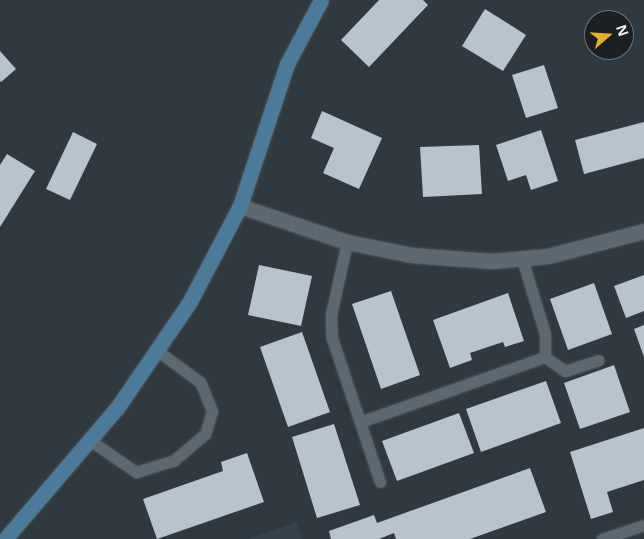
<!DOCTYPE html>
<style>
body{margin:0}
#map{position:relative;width:644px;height:539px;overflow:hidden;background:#303940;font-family:"Open Sans",sans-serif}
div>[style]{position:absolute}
.built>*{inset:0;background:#35434f}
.building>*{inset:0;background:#b9c3cd}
.roads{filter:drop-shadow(0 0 1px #4f575d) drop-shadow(0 0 1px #4f575d)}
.lane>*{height:11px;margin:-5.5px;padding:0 5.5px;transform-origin:5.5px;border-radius:5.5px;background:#5e6870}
.street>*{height:15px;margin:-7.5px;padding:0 7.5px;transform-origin:7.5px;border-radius:7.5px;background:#5e6870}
.secondary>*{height:15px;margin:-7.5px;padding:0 7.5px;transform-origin:7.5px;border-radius:7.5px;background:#4c7a98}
span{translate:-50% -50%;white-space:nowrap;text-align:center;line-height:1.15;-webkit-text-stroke:5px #1c2023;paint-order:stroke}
.north{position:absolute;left:584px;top:10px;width:50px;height:50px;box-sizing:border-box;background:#1c2023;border:1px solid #6f7478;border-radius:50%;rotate:71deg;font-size:14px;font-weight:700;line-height:20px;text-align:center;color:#ecf2f7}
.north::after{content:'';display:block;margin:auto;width:18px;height:22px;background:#e1af34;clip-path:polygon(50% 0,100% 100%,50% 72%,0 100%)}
</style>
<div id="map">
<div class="built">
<i style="clip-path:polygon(296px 522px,302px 539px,248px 539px)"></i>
</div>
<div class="building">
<i style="clip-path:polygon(379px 0,423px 0,428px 5px,369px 67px,341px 40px)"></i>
<i style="clip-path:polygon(485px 9px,526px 35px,503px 71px,462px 46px)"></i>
<i style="clip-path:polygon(0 51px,16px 69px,1px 82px,0 81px)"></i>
<i style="clip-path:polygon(544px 65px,558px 108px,526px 118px,512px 75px)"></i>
<i style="clip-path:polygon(322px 111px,382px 138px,359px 189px,323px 173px,334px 148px,311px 138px)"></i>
<i style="clip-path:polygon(644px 122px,644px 158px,584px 174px,575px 140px)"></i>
<i style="clip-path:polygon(541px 130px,558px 181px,531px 190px,526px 175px,508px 181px,496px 145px)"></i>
<i style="clip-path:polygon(73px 132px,97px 144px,70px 200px,46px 189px)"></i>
<i style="clip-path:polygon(479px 145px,482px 194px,423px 197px,420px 147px)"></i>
<i style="clip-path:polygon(7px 154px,35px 171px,0 227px,0 165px)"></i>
<i style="clip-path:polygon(259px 265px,312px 276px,301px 326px,248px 315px)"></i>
<i style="clip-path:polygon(644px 275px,644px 311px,626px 318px,614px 286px)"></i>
<i style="clip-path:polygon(594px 283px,612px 334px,568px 350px,550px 299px)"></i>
<i style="clip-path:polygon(391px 291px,420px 375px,381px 389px,352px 304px)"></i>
<i style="clip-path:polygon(508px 293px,524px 341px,505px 347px,503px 342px,470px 353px,472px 360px,450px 368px,433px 320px)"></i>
<i style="clip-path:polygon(644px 325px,644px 357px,634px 329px)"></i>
<i style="clip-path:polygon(302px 332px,330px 412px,288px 427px,260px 347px)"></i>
<i style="clip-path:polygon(614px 365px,630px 412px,580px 429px,564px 383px)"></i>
<i style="clip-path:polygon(546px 381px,561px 423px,481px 452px,466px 409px)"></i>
<i style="clip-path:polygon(459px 413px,474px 453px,397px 481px,382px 441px)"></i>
<i style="clip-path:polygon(334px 424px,360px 505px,317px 518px,292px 437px)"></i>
<i style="clip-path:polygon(644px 428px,644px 480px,607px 492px,613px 512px,591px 519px,570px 452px)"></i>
<i style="clip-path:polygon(247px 453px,264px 502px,157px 539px,143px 499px,223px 471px,221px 462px)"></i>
<i style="clip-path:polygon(530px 468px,546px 512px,470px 539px,396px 539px,394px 533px,379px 539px,331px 539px,329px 531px,374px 515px,377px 523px)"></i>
</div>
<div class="roads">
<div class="lane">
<i style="left:347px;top:242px;width:75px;rotate:102.4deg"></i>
<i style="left:331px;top:315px;width:23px;rotate:88deg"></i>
<i style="left:332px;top:338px;width:89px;rotate:71.6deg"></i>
<i style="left:360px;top:422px;width:196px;rotate:-19.4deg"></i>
<i style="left:545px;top:357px;width:23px;rotate:-90deg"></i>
<i style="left:545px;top:334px;width:78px;rotate:-107deg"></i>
<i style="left:545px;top:357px;width:24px;rotate:35deg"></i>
<i style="left:565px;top:371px;width:35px;rotate:-18deg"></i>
<i style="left:360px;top:422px;width:63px;rotate:71.6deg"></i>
<i style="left:91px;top:441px;width:55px;rotate:34.6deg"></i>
<i style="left:136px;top:472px;width:39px;rotate:-17deg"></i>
<i style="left:173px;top:461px;width:42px;rotate:-40.2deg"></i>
<i style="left:205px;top:434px;width:24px;rotate:-73deg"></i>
<i style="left:212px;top:411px;width:31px;rotate:-112deg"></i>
<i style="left:200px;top:382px;width:51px;rotate:-143.8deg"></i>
<i style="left:602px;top:539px;width:44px;rotate:-18.4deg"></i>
</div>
<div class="street">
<i style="left:240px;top:206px;width:113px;rotate:18.6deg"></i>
<i style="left:347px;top:242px;width:65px;rotate:11.5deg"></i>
<i style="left:411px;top:255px;width:81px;rotate:4.2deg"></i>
<i style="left:492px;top:261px;width:56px;rotate:-5.1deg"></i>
<i style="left:548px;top:256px;width:99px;rotate:-14.6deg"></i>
</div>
<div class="secondary">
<i style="left:5px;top:539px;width:172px;rotate:-49.5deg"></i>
<i style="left:117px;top:408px;width:127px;rotate:-55.6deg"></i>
<i style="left:189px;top:303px;width:110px;rotate:-62.3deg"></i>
<i style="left:240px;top:206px;width:150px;rotate:-71.7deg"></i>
<i style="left:287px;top:64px;width:72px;rotate:-62deg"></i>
</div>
</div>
<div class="north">N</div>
</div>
